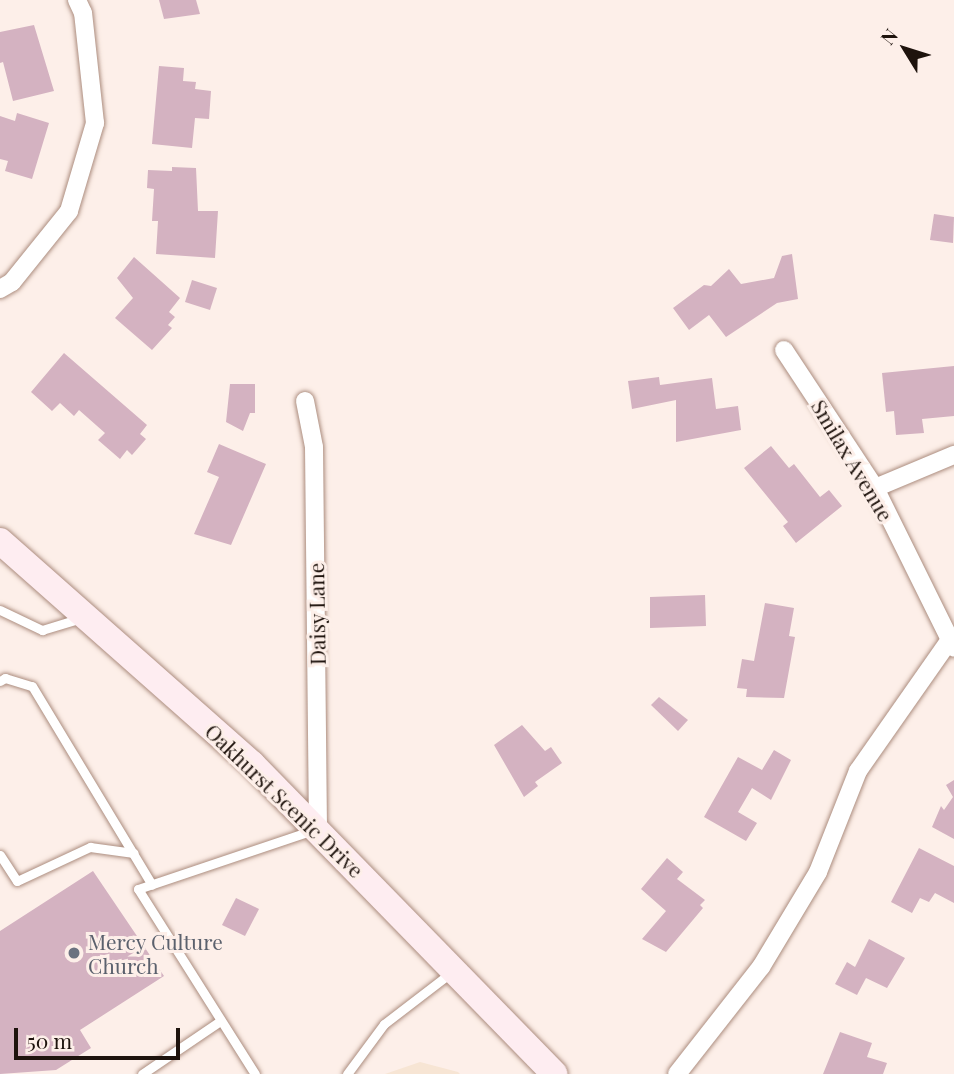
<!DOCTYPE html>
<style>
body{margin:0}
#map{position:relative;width:954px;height:1074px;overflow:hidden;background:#fdefe9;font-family:"Playfair Display",serif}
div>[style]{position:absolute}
.education>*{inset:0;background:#f7e5d4}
.building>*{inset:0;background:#d4b2c1}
.roads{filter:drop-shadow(0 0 2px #ac8d7f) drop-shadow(0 0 2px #ac8d7f)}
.lane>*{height:9px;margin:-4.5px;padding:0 4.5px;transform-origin:4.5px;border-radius:4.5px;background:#fff}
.street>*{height:18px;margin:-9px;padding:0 9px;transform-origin:9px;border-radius:9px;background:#fff}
.secondary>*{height:26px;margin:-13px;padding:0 13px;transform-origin:13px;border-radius:13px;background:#feedf1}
.dots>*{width:19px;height:19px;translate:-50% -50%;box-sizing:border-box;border:4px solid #fdefe9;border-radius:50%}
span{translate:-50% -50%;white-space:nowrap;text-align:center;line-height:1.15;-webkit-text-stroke:6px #fdefe9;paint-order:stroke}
.street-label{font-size:21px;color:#1e130d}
.worship-label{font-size:21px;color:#5b616d}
.left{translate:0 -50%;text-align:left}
.north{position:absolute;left:870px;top:14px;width:70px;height:70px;-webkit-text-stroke:5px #fdefe9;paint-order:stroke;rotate:308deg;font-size:19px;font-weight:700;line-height:28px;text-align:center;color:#1e130d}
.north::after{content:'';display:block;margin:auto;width:24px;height:32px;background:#1e130d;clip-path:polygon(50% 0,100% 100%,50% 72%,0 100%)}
.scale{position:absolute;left:14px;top:1028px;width:166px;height:32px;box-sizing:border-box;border:4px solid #1e130d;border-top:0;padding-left:9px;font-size:21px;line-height:24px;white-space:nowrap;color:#1e130d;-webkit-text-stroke:5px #fdefe9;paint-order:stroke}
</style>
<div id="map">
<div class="education">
<i style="clip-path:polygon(420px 1062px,458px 1072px,460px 1074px,385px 1074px)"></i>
</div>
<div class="building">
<i style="clip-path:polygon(159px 0,196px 0,200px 14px,164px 19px)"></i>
<i style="clip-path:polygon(34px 25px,54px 91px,13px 101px,3px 62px,0 63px,0 32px)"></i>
<i style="clip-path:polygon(159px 66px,184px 68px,183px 81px,196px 82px,195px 89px,211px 91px,209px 119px,195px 118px,192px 148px,152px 144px)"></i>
<i style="clip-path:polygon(17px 113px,49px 123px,32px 179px,5px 171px,8px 161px,0 159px,0 116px,15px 121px)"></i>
<i style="clip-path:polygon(172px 167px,196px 168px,198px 211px,218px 211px,215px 258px,156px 254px,158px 221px,152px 221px,154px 189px,147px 188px,148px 170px,172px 171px)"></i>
<i style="clip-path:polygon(934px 214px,954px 217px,953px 243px,930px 240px)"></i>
<i style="clip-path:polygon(792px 254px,798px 299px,777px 303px,726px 337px,709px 315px,689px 330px,673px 308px,704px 285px,711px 286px,729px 269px,741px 284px,774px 278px,782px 256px)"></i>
<i style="clip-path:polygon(134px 257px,180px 298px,169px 312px,175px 317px,168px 325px,172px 328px,152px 350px,115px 318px,133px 298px,117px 278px)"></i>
<i style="clip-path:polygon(192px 280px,217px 288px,210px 310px,185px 302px)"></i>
<i style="clip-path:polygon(64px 353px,147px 425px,140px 434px,146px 439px,132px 455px,127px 450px,120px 459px,98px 440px,105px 433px,79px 410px,74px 416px,60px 403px,52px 411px,31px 392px)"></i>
<i style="clip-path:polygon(954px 366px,954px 416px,922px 419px,924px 433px,896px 435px,894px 411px,886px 412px,882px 373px)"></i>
<i style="clip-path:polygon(659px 377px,660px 385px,712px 378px,716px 409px,738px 406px,741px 430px,676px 442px,676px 400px,632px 409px,628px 381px)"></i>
<i style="clip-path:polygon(230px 384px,255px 384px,255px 413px,250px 413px,243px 431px,226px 422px)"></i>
<i style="clip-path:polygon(219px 444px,266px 464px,231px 545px,194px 534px,219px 477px,207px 472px)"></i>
<i style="clip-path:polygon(771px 446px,789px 468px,794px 464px,820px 497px,829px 490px,842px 506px,796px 543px,783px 526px,788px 522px,744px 468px)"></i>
<i style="clip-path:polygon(705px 595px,706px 626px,650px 628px,650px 597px)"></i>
<i style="clip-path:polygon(765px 603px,794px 608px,789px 636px,795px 637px,784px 698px,746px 697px,747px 689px,737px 688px,742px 659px,754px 661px)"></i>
<i style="clip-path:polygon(659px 697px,688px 720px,678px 731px,651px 705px)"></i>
<i style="clip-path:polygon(522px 725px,545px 751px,551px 747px,562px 763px,535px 782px,538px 786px,524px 797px,494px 745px)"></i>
<i style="clip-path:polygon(774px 750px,791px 760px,771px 800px,752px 788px,738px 812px,757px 823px,746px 841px,704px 817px,738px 757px,762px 770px)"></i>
<i style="clip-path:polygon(954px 780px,954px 839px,932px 827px,941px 806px,944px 810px,953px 797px,946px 785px)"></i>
<i style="clip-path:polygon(919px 848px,954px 866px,954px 903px,935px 893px,929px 902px,920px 898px,912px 913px,891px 902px)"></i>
<i style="clip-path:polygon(667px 858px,683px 872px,677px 879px,705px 900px,700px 905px,703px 908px,666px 952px,642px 939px,666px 911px,641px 889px)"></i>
<i style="clip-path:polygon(93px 871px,164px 976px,80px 1030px,91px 1048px,56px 1070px,0 1074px,0 931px)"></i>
<i style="clip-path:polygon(236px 898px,259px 909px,245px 936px,222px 925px)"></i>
<i style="clip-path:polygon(869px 939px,905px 958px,887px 988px,866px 978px,857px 995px,835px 984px,847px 962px,855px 967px)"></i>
<i style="clip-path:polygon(840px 1032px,872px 1043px,867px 1057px,887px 1063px,883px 1074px,823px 1074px)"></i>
</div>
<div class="roads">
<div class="lane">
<i style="left:0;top:610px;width:47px;rotate:25.5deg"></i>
<i style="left:42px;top:630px;width:39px;rotate:-17deg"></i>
<i style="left:0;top:681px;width:6px;rotate:-31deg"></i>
<i style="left:5px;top:678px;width:28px;rotate:17deg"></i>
<i style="left:32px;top:686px;width:232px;rotate:58.9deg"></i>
<i style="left:0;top:855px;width:31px;rotate:57deg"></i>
<i style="left:17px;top:881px;width:81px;rotate:-25deg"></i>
<i style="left:90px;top:847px;width:44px;rotate:7.8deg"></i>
<i style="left:142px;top:1074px;width:94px;rotate:-34.2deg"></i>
<i style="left:255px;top:1074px;width:219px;rotate:-122.3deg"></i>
<i style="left:138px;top:889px;width:185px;rotate:-18.6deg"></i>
<i style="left:347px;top:1074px;width:62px;rotate:-53.5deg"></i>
<i style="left:384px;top:1024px;width:87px;rotate:-37.5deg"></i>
</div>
<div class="street">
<i style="left:0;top:289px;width:14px;rotate:-30deg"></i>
<i style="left:12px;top:282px;width:91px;rotate:-51.2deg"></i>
<i style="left:69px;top:211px;width:92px;rotate:-73.5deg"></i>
<i style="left:95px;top:123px;width:111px;rotate:-96.2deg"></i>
<i style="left:83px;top:13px;width:14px;rotate:-115deg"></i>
<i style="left:784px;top:350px;width:165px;rotate:56.6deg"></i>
<i style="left:875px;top:488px;width:178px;rotate:63.7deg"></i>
<i style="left:305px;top:401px;width:47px;rotate:78.9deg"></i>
<i style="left:314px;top:447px;width:381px;rotate:89.4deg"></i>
<i style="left:875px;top:488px;width:86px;rotate:-22.7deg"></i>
<i style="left:677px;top:1074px;width:136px;rotate:-51.9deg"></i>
<i style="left:761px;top:967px;width:111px;rotate:-59deg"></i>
<i style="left:818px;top:872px;width:109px;rotate:-68.4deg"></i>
<i style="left:858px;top:771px;width:159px;rotate:-55deg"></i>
</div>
<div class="secondary">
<i style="left:0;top:541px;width:337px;rotate:41.5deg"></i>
<i style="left:252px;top:764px;width:433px;rotate:45.7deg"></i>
</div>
</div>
<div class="dots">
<i style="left:74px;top:953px;background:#6b7280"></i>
</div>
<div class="street-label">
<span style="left:853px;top:460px;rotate:59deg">Smilax Avenue</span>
<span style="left:316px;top:614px;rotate:-91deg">Daisy Lane</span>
<span style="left:285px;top:800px;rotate:44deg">Oakhurst Scenic Drive</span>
</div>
<div class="worship-label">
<span class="left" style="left:88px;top:953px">Mercy Culture<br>Church</span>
</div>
<div class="north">N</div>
<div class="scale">50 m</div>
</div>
